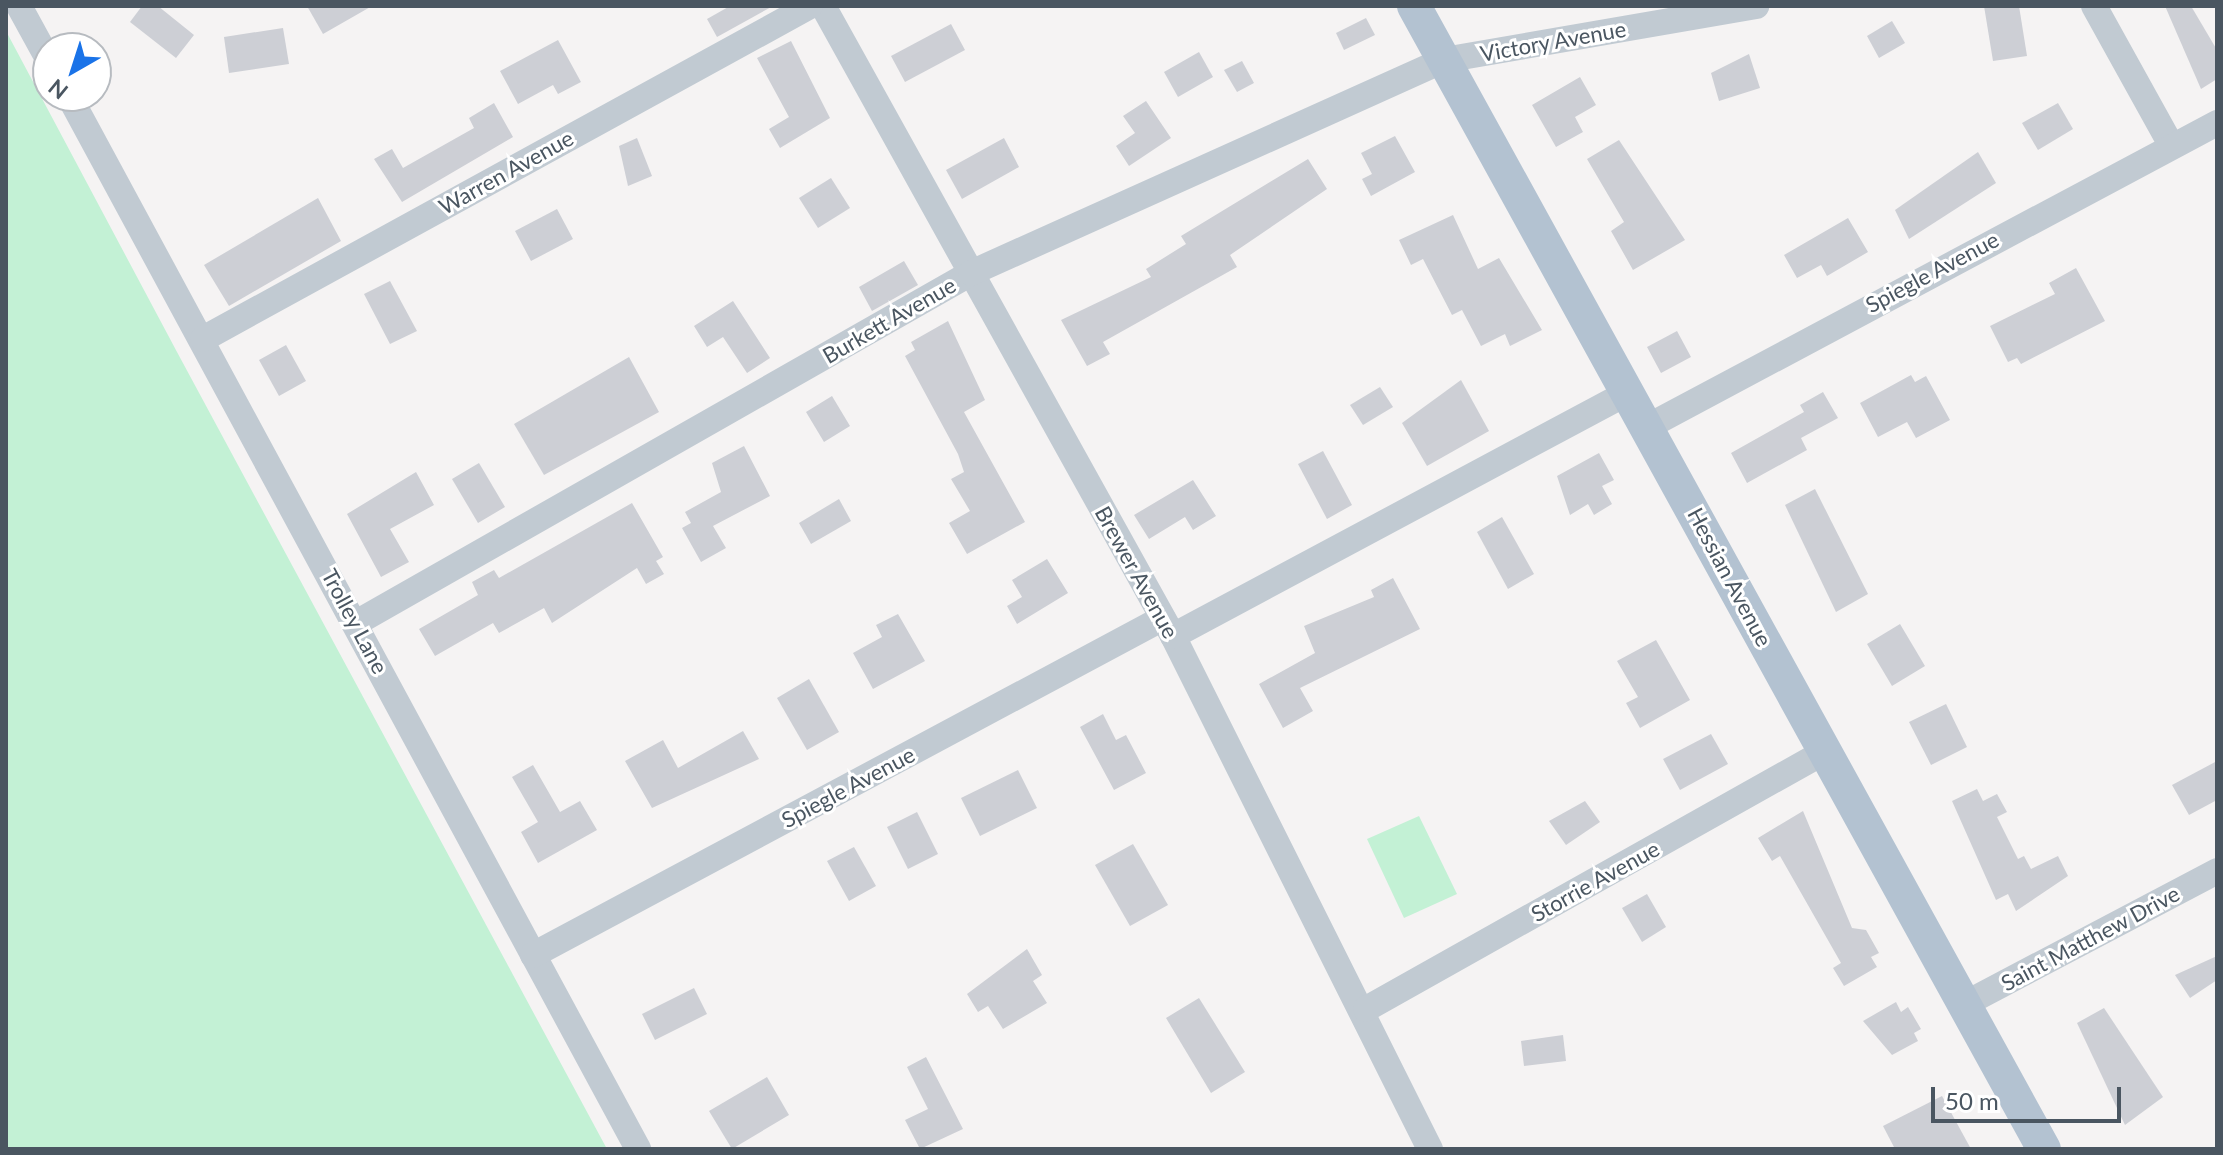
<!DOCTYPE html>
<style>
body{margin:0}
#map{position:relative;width:2223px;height:1155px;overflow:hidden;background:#f5f3f3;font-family:Lato,sans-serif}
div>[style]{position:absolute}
.green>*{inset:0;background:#c3f1d5}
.building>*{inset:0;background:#cdcfd5}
.minor>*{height:26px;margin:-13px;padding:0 13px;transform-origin:13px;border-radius:13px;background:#c1cad2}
.major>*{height:34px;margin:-17px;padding:0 17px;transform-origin:17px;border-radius:17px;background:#b3c2d1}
span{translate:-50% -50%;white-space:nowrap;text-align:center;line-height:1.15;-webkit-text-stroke:6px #fff;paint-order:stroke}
.street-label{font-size:22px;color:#4a5661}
.frame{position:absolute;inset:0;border:8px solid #4a5661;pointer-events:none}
.north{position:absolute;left:32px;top:32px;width:80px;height:80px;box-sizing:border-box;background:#fff;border:2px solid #b7bbc0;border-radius:50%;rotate:219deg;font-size:22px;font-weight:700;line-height:32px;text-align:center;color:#4a5661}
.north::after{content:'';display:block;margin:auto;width:28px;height:36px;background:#1a73e8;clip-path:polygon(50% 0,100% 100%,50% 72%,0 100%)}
.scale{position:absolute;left:1931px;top:1087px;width:190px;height:36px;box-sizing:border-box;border:4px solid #4a5661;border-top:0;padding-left:10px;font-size:24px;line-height:28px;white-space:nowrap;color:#4a5661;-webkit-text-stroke:6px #fff;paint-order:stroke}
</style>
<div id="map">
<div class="green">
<i style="clip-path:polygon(6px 31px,177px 352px,607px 1149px,6px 1149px)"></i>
<i style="clip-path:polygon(1419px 816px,1457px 894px,1404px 918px,1367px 839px)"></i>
</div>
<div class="building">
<i style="clip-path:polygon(142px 6px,158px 6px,194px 35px,176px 58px,130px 22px)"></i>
<i style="clip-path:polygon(307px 6px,372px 6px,323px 34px)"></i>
<i style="clip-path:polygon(730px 6px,773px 6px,717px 37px,707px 19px)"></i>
<i style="clip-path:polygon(1984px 6px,2019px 6px,2027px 56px,1993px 61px)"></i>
<i style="clip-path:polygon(2165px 6px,2191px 6px,2217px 50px,2217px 79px,2201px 89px)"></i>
<i style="clip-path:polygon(1366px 18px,1375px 35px,1344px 50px,1336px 33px)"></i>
<i style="clip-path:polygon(1892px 21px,1905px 43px,1879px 58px,1867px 36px)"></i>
<i style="clip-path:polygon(951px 24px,965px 50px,905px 82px,891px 56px)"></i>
<i style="clip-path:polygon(283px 28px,289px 64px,229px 73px,224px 37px)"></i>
<i style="clip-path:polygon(558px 40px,581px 82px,558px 94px,553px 85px,518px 104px,500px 71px)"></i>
<i style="clip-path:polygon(791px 41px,830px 118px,780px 148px,769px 129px,789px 117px,757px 58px)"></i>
<i style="clip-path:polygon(1199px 52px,1213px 77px,1178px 97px,1164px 72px)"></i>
<i style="clip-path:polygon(1749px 54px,1760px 88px,1719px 101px,1711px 73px)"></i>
<i style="clip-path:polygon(1242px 61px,1254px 83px,1237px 92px,1224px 70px)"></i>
<i style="clip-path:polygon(1580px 77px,1596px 105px,1575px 117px,1583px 132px,1556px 147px,1532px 105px)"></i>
<i style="clip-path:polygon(1146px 101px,1171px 138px,1129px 166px,1116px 146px,1135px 133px,1123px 116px)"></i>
<i style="clip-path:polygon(494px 103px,513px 137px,402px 202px,374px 159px,392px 149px,403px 168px,474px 128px,469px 118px)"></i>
<i style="clip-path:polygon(2058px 103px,2073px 129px,2038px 150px,2022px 123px)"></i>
<i style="clip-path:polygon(1395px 136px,1415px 172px,1371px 196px,1362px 179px,1372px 174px,1361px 153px)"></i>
<i style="clip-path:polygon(637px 138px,652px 176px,628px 186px,619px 146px)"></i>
<i style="clip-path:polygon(1004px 138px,1019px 167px,962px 199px,946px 170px)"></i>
<i style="clip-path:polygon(1619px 140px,1685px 240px,1633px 270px,1611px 231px,1624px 222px,1587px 159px)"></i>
<i style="clip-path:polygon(1978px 152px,1996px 183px,1909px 239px,1895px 210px)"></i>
<i style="clip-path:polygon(1308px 159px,1327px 189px,1230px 255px,1237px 267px,1103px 342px,1110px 354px,1087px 366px,1061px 320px,1151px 277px,1146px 269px,1186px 244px,1181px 236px)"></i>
<i style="clip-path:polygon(831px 178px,850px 208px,818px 228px,799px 198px)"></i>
<i style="clip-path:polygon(318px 198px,341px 241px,229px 306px,204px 265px)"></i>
<i style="clip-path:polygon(557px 209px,573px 239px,531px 261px,515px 231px)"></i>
<i style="clip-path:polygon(1453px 215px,1478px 269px,1499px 258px,1542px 330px,1510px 346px,1505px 334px,1481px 346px,1462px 310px,1452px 315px,1423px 259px,1411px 265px,1399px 240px)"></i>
<i style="clip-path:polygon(1848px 218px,1868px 252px,1827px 276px,1821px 265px,1797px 278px,1784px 255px)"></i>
<i style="clip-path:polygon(904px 261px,918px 285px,872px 311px,859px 287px)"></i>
<i style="clip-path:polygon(2076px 268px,2105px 321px,2021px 364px,2017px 358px,2008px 362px,1990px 326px,2055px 294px,2049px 283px)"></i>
<i style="clip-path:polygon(390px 281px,417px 331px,390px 344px,364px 294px)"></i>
<i style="clip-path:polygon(733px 301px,770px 358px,747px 373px,723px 337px,707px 347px,694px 326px)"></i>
<i style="clip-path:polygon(948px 321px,985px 400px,964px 412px,1025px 522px,967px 554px,949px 523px,970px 511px,951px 479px,964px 472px,958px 454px,905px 356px,915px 350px,911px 342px)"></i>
<i style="clip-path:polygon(1677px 331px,1691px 357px,1661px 373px,1647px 347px)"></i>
<i style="clip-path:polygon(286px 345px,306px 381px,279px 396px,259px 360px)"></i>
<i style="clip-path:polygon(629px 357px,659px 412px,544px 475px,514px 424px)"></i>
<i style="clip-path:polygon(1911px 375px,1915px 382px,1926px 376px,1950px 420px,1916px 438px,1907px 422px,1878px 437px,1860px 403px)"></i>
<i style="clip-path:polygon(1461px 380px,1489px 431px,1427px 466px,1402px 423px)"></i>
<i style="clip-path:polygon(1380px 387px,1393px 407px,1363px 425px,1350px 405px)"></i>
<i style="clip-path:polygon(1823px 392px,1838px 418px,1801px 438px,1807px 450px,1747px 483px,1731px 453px,1804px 412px,1800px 405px)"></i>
<i style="clip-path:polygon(832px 396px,850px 426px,824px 442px,806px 412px)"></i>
<i style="clip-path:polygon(744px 446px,770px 496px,713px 526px,726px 548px,701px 562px,682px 528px,691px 523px,685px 512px,721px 492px,712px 463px)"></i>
<i style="clip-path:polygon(1323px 451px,1352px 505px,1327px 519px,1298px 464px)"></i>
<i style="clip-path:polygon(1599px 453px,1614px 480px,1602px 486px,1612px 504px,1594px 515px,1588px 504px,1570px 515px,1557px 476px)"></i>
<i style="clip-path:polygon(479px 463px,505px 507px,478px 523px,452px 479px)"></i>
<i style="clip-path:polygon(416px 472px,434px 505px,390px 529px,409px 562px,381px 577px,347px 514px)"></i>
<i style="clip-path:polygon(1193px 480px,1216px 516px,1193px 530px,1185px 517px,1149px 539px,1134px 515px)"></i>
<i style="clip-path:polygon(1815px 489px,1868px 594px,1836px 612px,1785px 505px)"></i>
<i style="clip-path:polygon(839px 499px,851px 521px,811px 544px,799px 523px)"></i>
<i style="clip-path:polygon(632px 503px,663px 557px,656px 561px,664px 574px,646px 584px,637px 568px,552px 623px,544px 608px,499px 633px,493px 623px,435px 656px,419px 629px,478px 595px,472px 582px,494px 570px,499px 578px)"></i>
<i style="clip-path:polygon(1502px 517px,1534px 574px,1508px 589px,1477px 532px)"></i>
<i style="clip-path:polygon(1047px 559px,1068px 593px,1017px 624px,1007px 606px,1022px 597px,1012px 580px)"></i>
<i style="clip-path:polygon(1393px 578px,1420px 629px,1300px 688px,1313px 711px,1283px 728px,1259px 684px,1315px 653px,1304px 626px,1374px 597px,1371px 590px)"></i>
<i style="clip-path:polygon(898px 614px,925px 661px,873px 689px,853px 653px,882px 637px,876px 625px)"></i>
<i style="clip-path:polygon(1900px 624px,1925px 666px,1892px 686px,1867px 644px)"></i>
<i style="clip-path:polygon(1656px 640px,1690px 700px,1640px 728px,1626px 703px,1638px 697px,1617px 661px)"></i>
<i style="clip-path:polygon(809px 679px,839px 732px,807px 750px,777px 698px)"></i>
<i style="clip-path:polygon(1946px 704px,1967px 747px,1931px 765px,1909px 722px)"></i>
<i style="clip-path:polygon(1103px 714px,1116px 740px,1126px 735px,1146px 773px,1114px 790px,1080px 727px)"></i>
<i style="clip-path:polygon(743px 731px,759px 759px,652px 808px,625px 761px,663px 740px,678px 768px)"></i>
<i style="clip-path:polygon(1711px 734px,1728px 764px,1680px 790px,1663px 759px)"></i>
<i style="clip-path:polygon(2217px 761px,2217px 800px,2189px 815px,2172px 785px)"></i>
<i style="clip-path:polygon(533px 765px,560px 812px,580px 801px,597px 830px,538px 863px,521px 832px,538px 822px,512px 777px)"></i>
<i style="clip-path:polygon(1018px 770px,1037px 808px,980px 836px,961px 798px)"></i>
<i style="clip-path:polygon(1977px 789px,1983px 801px,1997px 794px,2007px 812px,1997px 817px,2018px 859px,2024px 856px,2031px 869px,2058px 856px,2068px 876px,2016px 911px,2008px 894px,1996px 900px,1952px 801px)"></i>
<i style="clip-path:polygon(1585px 801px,1600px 822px,1566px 845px,1549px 821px)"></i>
<i style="clip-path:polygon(1803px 811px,1852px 928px,1866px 930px,1879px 953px,1871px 957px,1877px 967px,1844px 986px,1833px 968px,1841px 963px,1780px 856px,1772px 861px,1758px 838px)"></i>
<i style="clip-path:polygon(917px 812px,938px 854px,908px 869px,887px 827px)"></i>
<i style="clip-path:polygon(1133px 844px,1168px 905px,1130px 926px,1095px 865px)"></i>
<i style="clip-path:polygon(854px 847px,876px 886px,849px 901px,827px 861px)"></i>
<i style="clip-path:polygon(1647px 894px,1666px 927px,1642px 942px,1622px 908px)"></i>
<i style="clip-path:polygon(1027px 949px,1042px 975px,1033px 981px,1047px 1003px,1003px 1029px,988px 1006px,978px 1012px,967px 994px)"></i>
<i style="clip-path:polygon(2217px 956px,2217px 980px,2190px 998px,2175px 975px)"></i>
<i style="clip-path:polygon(694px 988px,707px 1014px,655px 1040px,642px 1014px)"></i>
<i style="clip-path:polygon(1199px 998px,1245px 1072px,1211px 1093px,1166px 1018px)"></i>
<i style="clip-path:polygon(1896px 1002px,1901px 1012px,1908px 1007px,1921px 1029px,1914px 1033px,1918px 1041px,1892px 1055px,1863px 1021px)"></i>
<i style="clip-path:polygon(2104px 1008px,2163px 1097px,2125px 1125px,2077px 1023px)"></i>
<i style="clip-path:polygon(1563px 1035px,1566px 1061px,1524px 1066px,1521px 1041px)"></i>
<i style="clip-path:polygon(926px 1057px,963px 1129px,920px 1149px,905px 1120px,928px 1109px,907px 1067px)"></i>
<i style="clip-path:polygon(767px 1077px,789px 1115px,732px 1149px,709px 1111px)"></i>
<i style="clip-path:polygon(1942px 1096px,1971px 1149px,1895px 1149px,1883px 1126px)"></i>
</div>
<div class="minor">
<i style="left:19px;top:6px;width:60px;rotate:61.3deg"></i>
<i style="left:823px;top:6px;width:721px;rotate:60.95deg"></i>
<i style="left:1173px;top:636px;width:574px;rotate:63.39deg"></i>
<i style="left:2094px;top:6px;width:159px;rotate:61deg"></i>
<i style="left:69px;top:96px;width:1197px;rotate:61.61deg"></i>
<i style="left:203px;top:339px;width:692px;rotate:-28.75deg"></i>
<i style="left:1649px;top:426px;width:644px;rotate:-28.08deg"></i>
<i style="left:356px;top:623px;width:708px;rotate:-29.64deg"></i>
<i style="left:971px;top:273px;width:519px;rotate:-24.24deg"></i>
<i style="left:1444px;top:60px;width:317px;rotate:-9.8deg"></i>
<i style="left:1173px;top:636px;width:515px;rotate:-28.16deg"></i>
<i style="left:533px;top:955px;width:714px;rotate:-28.14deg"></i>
<i style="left:1963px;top:1005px;width:287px;rotate:-27.8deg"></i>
<i style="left:1366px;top:1009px;width:525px;rotate:-29.3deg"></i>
</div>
<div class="major">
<i style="left:1414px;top:6px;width:1305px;rotate:61.14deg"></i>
</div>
<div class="street-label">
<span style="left:1553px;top:41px;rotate:-10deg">Victory Avenue</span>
<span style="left:506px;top:172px;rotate:-29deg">Warren Avenue</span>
<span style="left:1932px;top:272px;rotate:-28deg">Spiegle Avenue</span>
<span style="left:889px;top:320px;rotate:-30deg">Burkett Avenue</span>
<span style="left:1137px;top:572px;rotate:61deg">Brewer Avenue</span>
<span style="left:1730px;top:577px;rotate:62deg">Hessian Avenue</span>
<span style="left:355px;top:621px;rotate:62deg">Trolley Lane</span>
<span style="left:848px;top:787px;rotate:-28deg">Spiegle Avenue</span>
<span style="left:1595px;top:881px;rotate:-29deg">Storrie Avenue</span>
<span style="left:2090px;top:938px;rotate:-28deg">Saint Matthew Drive</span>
</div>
<div class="frame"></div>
<div class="north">N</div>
<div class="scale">50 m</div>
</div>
